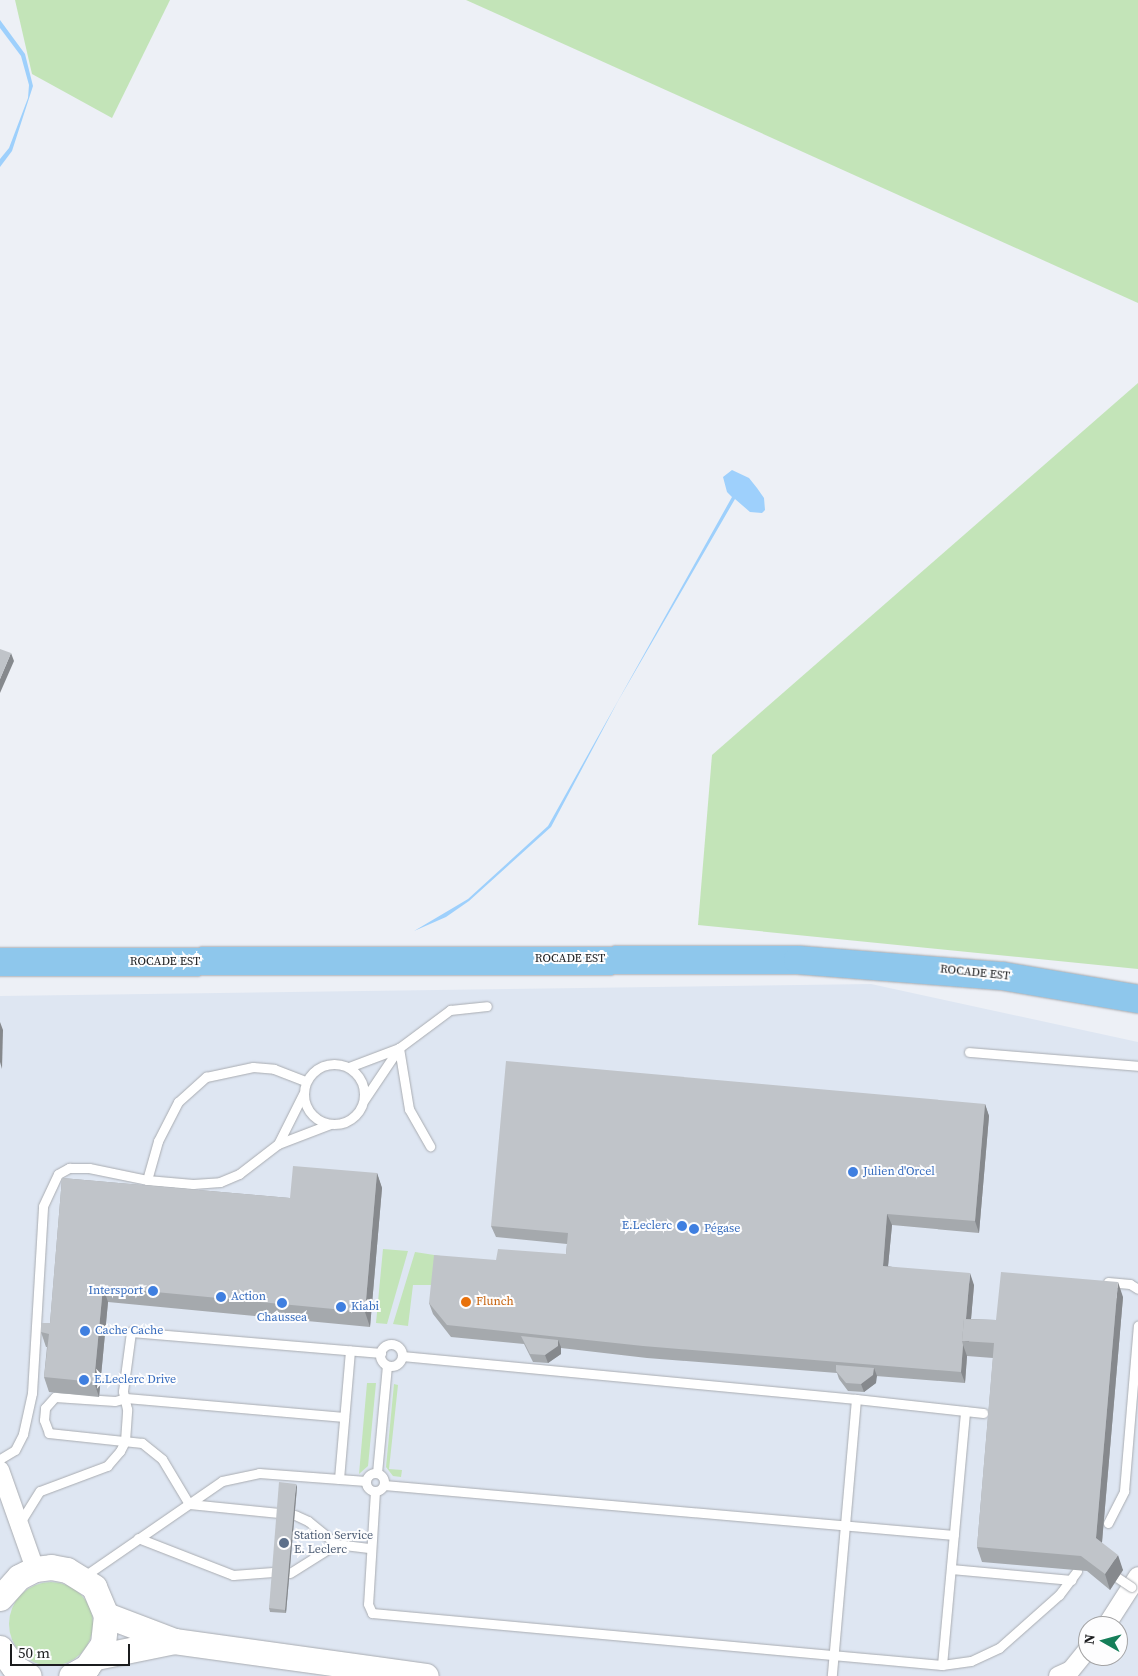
<!DOCTYPE html>
<meta charset="utf-8">
<style>
body{margin:0}
#map{position:relative;width:1138px;height:1676px;overflow:hidden;background:#edf0f6;font-family:"Source Serif 4",serif}
div>[style]{position:absolute}
.built>*{inset:0;background:#dee6f2}
.green>*{inset:0;background:#c3e4b8}
.round{border-radius:50%}
.water>*{inset:0;background:#9ed0fc}
.roads{filter:drop-shadow(0 0 1px #a9acb1) drop-shadow(0 0 1px #a9acb1)}
.lane>*{height:9px;margin:-4.5px;padding:0 4.5px;transform-origin:4.5px;border-radius:4.5px;background:#fff}
.lane>.ring{margin:-4.5px;padding:0;box-sizing:content-box;background:none;border:9px solid #fff;border-radius:50%}
.street>*{height:18px;margin:-9px;padding:0 9px;transform-origin:9px;border-radius:9px;background:#fff}
.secondary>*{height:25px;margin:-12.5px;padding:0 12.5px;transform-origin:12.5px;border-radius:12.5px;background:#fff}
.primary>*{height:28px;margin:-14px;padding:0 14px;transform-origin:14px;border-radius:14px;background:#8ec7ec}
.bridges{filter:drop-shadow(0 0 1px #a9acb1) drop-shadow(0 0 1px #a9acb1)}
.lane-bridge>*{height:9px;margin:-4.5px;padding:0 4.5px;transform-origin:4.5px;border-radius:4.5px;background:#fff}
.wall>*{inset:0;background:#a5a9ad}
.shaded-wall>*{inset:0;background:#86898d}
.building>*{inset:0;background:#c0c4c9}
.dots>*{width:14px;height:14px;translate:-50% -50%;box-sizing:border-box;border:2px solid #fdfdfe;border-radius:50%}
span{translate:-50% -50%;white-space:nowrap;text-align:center;line-height:1.15;-webkit-text-stroke:4px #fdfdfe;paint-order:stroke}
.street-label{font-size:12px;color:#1b1c1e}
.shop-label{font-size:12px;color:#366cbe}
.left{translate:0 -50%;text-align:left}
.right{translate:-100% -50%;text-align:right}
.food-label{font-size:12px;color:#c56008}
.service-label{font-size:12px;color:#4e5e75}
.north{position:absolute;left:1078px;top:1616px;width:50px;height:50px;box-sizing:border-box;background:#fdfdfe;border:1px solid #a3a3a4;border-radius:50%;rotate:277deg;font-size:14px;font-weight:700;line-height:20px;text-align:center;color:#1b1c1e}
.north::after{content:'';display:block;margin:auto;width:18px;height:22px;background:#157e59;clip-path:polygon(50% 0,100% 100%,50% 72%,0 100%)}
.scale{position:absolute;left:10px;top:1644px;width:120px;height:22px;box-sizing:border-box;border:2px solid #1b1c1e;border-top:0;padding-left:6px;font-size:15px;line-height:18px;white-space:nowrap;color:#1b1c1e;-webkit-text-stroke:4px #fdfdfe;paint-order:stroke}
</style>
<div id="map">
<div class="built">
<i style="clip-path:polygon(evenodd,871px 984px,1138px 1042px,1138px 1676px,0 1676px,0 996px,871px 984px,1088px 1626px,1118px 1626px,1118px 1656px,1088px 1656px,1088px 1626px)"></i>
</div>
<div class="green">
<i style="clip-path:polygon(15px 0,170px 0,112px 118px,32px 74px)"></i>
<i style="clip-path:polygon(466px 0,1138px 0,1138px 303px)"></i>
<i style="clip-path:polygon(1138px 383px,1138px 969px,698px 925px,712px 755px)"></i>
<i style="clip-path:polygon(383px 1249px,408px 1251px,387px 1324px,376px 1323px)"></i>
<i style="clip-path:polygon(415px 1252px,460px 1259px,436px 1285px,413px 1285px,408px 1326px,393px 1324px)"></i>
<i style="clip-path:polygon(367px 1383px,376px 1383px,368px 1466px,359px 1474px)"></i>
<i style="clip-path:polygon(394px 1384px,398px 1385px,389px 1469px,402px 1470px,401px 1477px,393px 1476px,386px 1467px)"></i>
<i class="round" style="left:9px;top:1582px;width:84px;height:84px"></i>
</div>
<div class="water">
<i style="clip-path:polygon(0 20px,25px 54px,33px 86px,12px 151px,0 167px,0 159px,9px 148px,28px 98px,29px 85px,21px 56px,0 28px)"></i>
<i style="clip-path:polygon(732px 470px,749px 478px,757px 488px,764px 498px,765px 510px,762px 513px,750px 512px,735px 499px,618px 701px,551px 827px,469px 901px,446px 917px,414px 931px,468px 899px,548px 826px,732px 497px,727px 492px,723px 477px)"></i>
</div>
<div class="roads">
<div class="lane">
<i style="left:399px;top:1048px;width:62px;rotate:80.7deg"></i>
<i style="left:409px;top:1109px;width:43px;rotate:60.4deg"></i>
<i style="left:969px;top:1052px;width:170px;rotate:4.7deg"></i>
<i class="ring" style="left:304px;top:1064px;width:51px;height:51px"></i>
<i style="left:349px;top:1067px;width:53px;rotate:-20.8deg"></i>
<i style="left:399px;top:1048px;width:64px;rotate:-36.7deg"></i>
<i style="left:450px;top:1010px;width:37px;rotate:-6deg"></i>
<i style="left:364px;top:1100px;width:63px;rotate:-56.1deg"></i>
<i style="left:278px;top:1144px;width:56px;rotate:-63.4deg"></i>
<i style="left:147px;top:1180px;width:41px;rotate:-74.2deg"></i>
<i style="left:158px;top:1141px;width:44px;rotate:-62.9deg"></i>
<i style="left:178px;top:1102px;width:38px;rotate:-42deg"></i>
<i style="left:206px;top:1077px;width:48px;rotate:-12deg"></i>
<i style="left:253px;top:1067px;width:21px;rotate:5deg"></i>
<i style="left:274px;top:1069px;width:34px;rotate:21deg"></i>
<i style="left:1108px;top:1282px;width:22px;rotate:5deg"></i>
<i style="left:1130px;top:1284px;width:9px;rotate:32deg"></i>
<i class="ring" style="left:380px;top:1344px;width:13px;height:13px"></i>
<i style="left:402px;top:1356px;width:456px;rotate:5.4deg"></i>
<i style="left:856px;top:1399px;width:278px;rotate:95deg"></i>
<i style="left:856px;top:1399px;width:128px;rotate:6.3deg"></i>
<i style="left:0;top:1459px;width:17px;rotate:-31deg"></i>
<i style="left:15px;top:1450px;width:18px;rotate:-63deg"></i>
<i style="left:23px;top:1434px;width:42px;rotate:-77.6deg"></i>
<i style="left:32px;top:1393px;width:187px;rotate:-86.6deg"></i>
<i style="left:43px;top:1206px;width:35px;rotate:-65deg"></i>
<i style="left:58px;top:1174px;width:13px;rotate:-29deg"></i>
<i style="left:69px;top:1168px;width:20px"></i>
<i style="left:89px;top:1168px;width:59px;rotate:11.7deg"></i>
<i style="left:147px;top:1180px;width:46px;rotate:5deg"></i>
<i style="left:193px;top:1184px;width:27px;rotate:-4deg"></i>
<i style="left:220px;top:1182px;width:21px;rotate:-23deg"></i>
<i style="left:239px;top:1174px;width:49px;rotate:-37.6deg"></i>
<i style="left:278px;top:1144px;width:56px;rotate:-21deg"></i>
<i class="ring" style="left:366px;top:1473px;width:9px;height:9px"></i>
<i style="left:377px;top:1473px;width:108px;rotate:-84.7deg"></i>
<i style="left:339px;top:1479px;width:129px;rotate:-85.1deg"></i>
<i style="left:384px;top:1485px;width:572px;rotate:5.01deg"></i>
<i style="left:375px;top:1491px;width:113px;rotate:93.5deg"></i>
<i style="left:368px;top:1604px;width:10px;rotate:66deg"></i>
<i style="left:372px;top:1613px;width:572px;rotate:5.21deg"></i>
<i style="left:942px;top:1665px;width:29px;rotate:-8deg"></i>
<i style="left:971px;top:1661px;width:31px;rotate:-25deg"></i>
<i style="left:999px;top:1648px;width:80px;rotate:-41.5deg"></i>
<i style="left:1059px;top:1595px;width:30px;rotate:-53deg"></i>
<i style="left:279px;top:1513px;width:90px;rotate:-174.3deg"></i>
<i style="left:189px;top:1504px;width:52px;rotate:-121deg"></i>
<i style="left:162px;top:1459px;width:26px;rotate:-141deg"></i>
<i style="left:142px;top:1443px;width:94px;rotate:-173.9deg"></i>
<i style="left:49px;top:1433px;width:14px;rotate:-111deg"></i>
<i style="left:44px;top:1420px;width:12px;rotate:-85deg"></i>
<i style="left:45px;top:1408px;width:15px;rotate:-48deg"></i>
<i style="left:55px;top:1397px;width:60px;rotate:3.8deg"></i>
<i style="left:115px;top:1401px;width:11px;rotate:-15deg"></i>
<i style="left:126px;top:1398px;width:219px;rotate:5deg"></i>
<i style="left:295px;top:1515px;width:14px;rotate:25deg"></i>
<i style="left:308px;top:1521px;width:36px;rotate:39deg"></i>
<i style="left:1108px;top:1523px;width:36px;rotate:-63deg"></i>
<i style="left:1124px;top:1491px;width:166px;rotate:-85.2deg"></i>
<i style="left:19px;top:1524px;width:39px;rotate:-58deg"></i>
<i style="left:40px;top:1491px;width:72px;rotate:-20.5deg"></i>
<i style="left:107px;top:1466px;width:20px;rotate:-49deg"></i>
<i style="left:120px;top:1451px;width:11px;rotate:-63deg"></i>
<i style="left:125px;top:1441px;width:32px;rotate:-86deg"></i>
<i style="left:127px;top:1409px;width:18px;rotate:-103deg"></i>
<i style="left:123px;top:1391px;width:60px;rotate:-82.3deg"></i>
<i style="left:131px;top:1332px;width:251px;rotate:4.8deg"></i>
<i style="left:138px;top:1538px;width:102px;rotate:21.3deg"></i>
<i style="left:233px;top:1575px;width:40px;rotate:-4.3deg"></i>
<i style="left:951px;top:1569px;width:121px;rotate:5.2deg"></i>
<i style="left:290px;top:1573px;width:54px;rotate:-32.2deg"></i>
<i style="left:336px;top:1544px;width:35px;rotate:7deg"></i>
<i style="left:83px;top:1577px;width:169px;rotate:-34.6deg"></i>
<i style="left:222px;top:1481px;width:38px;rotate:-12deg"></i>
<i style="left:259px;top:1473px;width:107px;rotate:4.3deg"></i>
<i style="left:942px;top:1665px;width:255px;rotate:-84.8deg"></i>
</div>
<div class="street">
<i style="left:0;top:1470px;width:105px;rotate:70.5deg"></i>
<i style="left:1106px;top:1626px;width:59px;rotate:-57.4deg"></i>
<i style="left:1058px;top:1676px;width:14px;rotate:-25deg"></i>
<i style="left:1071px;top:1670px;width:27px;rotate:-51deg"></i>
</div>
<div class="secondary">
<i style="left:0;top:1598px;width:28px;rotate:-48deg"></i>
<i style="left:19px;top:1577px;width:18px;rotate:-27deg"></i>
<i style="left:35px;top:1569px;width:16px;rotate:-7deg"></i>
<i style="left:51px;top:1567px;width:16px;rotate:11deg"></i>
<i style="left:67px;top:1570px;width:32px;rotate:32deg"></i>
<i style="left:94px;top:1587px;width:30px;rotate:67deg"></i>
<i style="left:106px;top:1615px;width:29px;rotate:96deg"></i>
<i style="left:103px;top:1644px;width:28px;rotate:125deg"></i>
<i style="left:87px;top:1667px;width:18px;rotate:151deg"></i>
<i style="left:106px;top:1615px;width:73px;rotate:20.9deg"></i>
<i style="left:174px;top:1641px;width:254px;rotate:7.9deg"></i>
<i style="left:0;top:1648px;width:24px;rotate:54deg"></i>
<i style="left:14px;top:1667px;width:17px;rotate:31deg"></i>
<i style="left:96px;top:1657px;width:80px;rotate:-11.6deg"></i>
</div>
<div class="primary">
<i style="left:0;top:962px;width:798px;rotate:-0.14deg"></i>
<i style="left:798px;top:960px;width:205px;rotate:4.5deg"></i>
<i style="left:1002px;top:976px;width:138px;rotate:9.6deg"></i>
</div>
</div>
<div class="bridges">
<div class="lane-bridge">
<i style="left:1109px;top:1572px;width:27px;rotate:34deg"></i>
</div>
</div>
<div class="wall">
<i style="clip-path:polygon(985px 1104px,989px 1116px,979px 1233px,892px 1225px,888px 1266px,974px 1285px,971px 1319px,996px 1320px,1123px 1297px,1102px 1543px,1123px 1570px,1110px 1590px,1087px 1571px,982px 1562px,977px 1547px,993px 1358px,967px 1356px,965px 1383px,876px 1376px,876px 1383px,864px 1392px,848px 1391px,839px 1379px,837px 1373px,647px 1358px,561px 1348px,561px 1354px,548px 1363px,533px 1362px,524px 1344px,451px 1337px,433px 1314px,429px 1303px,496px 1260px,566px 1254px,567px 1244px,496px 1237px,491px 1226px)"></i>
<i style="clip-path:polygon(377px 1173px,382px 1188px,370px 1327px,108px 1302px,99px 1397px,49px 1392px,44px 1377px,47px 1347px,46px 1347px,41px 1332px,50px 1323px,62px 1178px,290px 1198px)"></i>
<i style="clip-path:polygon(297px 1487px,286px 1613px,270px 1612px,269px 1608px)"></i>
</div>
<div class="shaded-wall">
<i style="clip-path:polygon(11px 653px,14px 661px,0 693px,0 679px)"></i>
<i style="clip-path:polygon(0 1022px,3px 1030px,2px 1069px,0 1062px)"></i>
<i style="clip-path:polygon(985px 1104px,989px 1116px,979px 1233px,975px 1221px)"></i>
<i style="clip-path:polygon(377px 1173px,382px 1188px,370px 1327px,365px 1312px)"></i>
<i style="clip-path:polygon(887px 1214px,892px 1225px,887px 1277px,883px 1266px)"></i>
<i style="clip-path:polygon(970px 1273px,974px 1285px,969px 1342px,964px 1341px)"></i>
<i style="clip-path:polygon(1118px 1282px,1123px 1297px,1101px 1553px,1096px 1538px)"></i>
<i style="clip-path:polygon(103px 1287px,108px 1302px,99px 1397px,94px 1382px)"></i>
<i style="clip-path:polygon(558px 1340px,561px 1347px,561px 1354px,548px 1363px,545px 1355px)"></i>
<i style="clip-path:polygon(963px 1345px,967px 1356px,965px 1383px,961px 1372px)"></i>
<i style="clip-path:polygon(874px 1368px,877px 1376px,876px 1383px,864px 1392px,861px 1384px)"></i>
<i style="clip-path:polygon(296px 1484px,297px 1487px,286px 1613px,285px 1610px)"></i>
<i style="clip-path:polygon(1118px 1555px,1123px 1570px,1110px 1590px,1105px 1574px)"></i>
</div>
<div class="building">
<i style="clip-path:polygon(0 649px,11px 653px,0 679px)"></i>
<i style="clip-path:polygon(506px 1061px,985px 1104px,975px 1221px,887px 1214px,883px 1266px,970px 1273px,966px 1319px,964px 1319px,962px 1341px,963px 1345px,961px 1372px,643px 1346px,447px 1325px,429px 1303px,434px 1255px,496px 1260px,498px 1249px,566px 1254px,568px 1233px,491px 1226px)"></i>
<i style="clip-path:polygon(293px 1166px,377px 1173px,365px 1312px,103px 1287px,94px 1382px,44px 1377px,49px 1334px,41px 1332px,41px 1323px,50px 1323px,62px 1178px,290px 1198px)"></i>
<i style="clip-path:polygon(1001px 1272px,1118px 1282px,1096px 1538px,1118px 1555px,1105px 1574px,1081px 1556px,977px 1547px,994px 1343px,962px 1341px,964px 1319px,996px 1320px)"></i>
<i style="clip-path:polygon(521px 1336px,558px 1340px,558px 1346px,545px 1355px,530px 1354px)"></i>
<i style="clip-path:polygon(836px 1365px,874px 1368px,873px 1375px,861px 1384px,846px 1383px,836px 1371px)"></i>
<i style="clip-path:polygon(279px 1482px,296px 1484px,285px 1610px,269px 1608px)"></i>
</div>
<div class="dots">
<i style="left:853px;top:1172px;background:#3f7fe0"></i>
<i style="left:682px;top:1226px;background:#3f7fe0"></i>
<i style="left:694px;top:1229px;background:#3f7fe0"></i>
<i style="left:153px;top:1291px;background:#3f7fe0"></i>
<i style="left:221px;top:1297px;background:#3f7fe0"></i>
<i style="left:466px;top:1302px;background:#e8710a"></i>
<i style="left:282px;top:1303px;background:#3f7fe0"></i>
<i style="left:341px;top:1307px;background:#3f7fe0"></i>
<i style="left:85px;top:1331px;background:#3f7fe0"></i>
<i style="left:84px;top:1380px;background:#3f7fe0"></i>
<i style="left:284px;top:1543px;background:#5c6f8a"></i>
</div>
<div class="street-label">
<span style="left:570px;top:959px">ROCADE EST</span>
<span style="left:165px;top:962px">ROCADE EST</span>
<span style="left:975px;top:973px;rotate:6deg">ROCADE EST</span>
</div>
<div class="shop-label">
<span class="left" style="left:863px;top:1172px">Julien d'Orcel</span>
<span class="right" style="left:672px;top:1226px">E.Leclerc</span>
<span class="left" style="left:704px;top:1229px">Pégase</span>
<span class="right" style="left:143px;top:1291px">Intersport</span>
<span class="left" style="left:231px;top:1297px">Action</span>
<span class="left" style="left:351px;top:1307px">Kiabi</span>
<span style="left:282px;top:1318px">Chaussea</span>
<span class="left" style="left:95px;top:1331px">Cache Cache</span>
<span class="left" style="left:94px;top:1380px">E.Leclerc Drive</span>
</div>
<div class="food-label">
<span class="left" style="left:476px;top:1302px">Flunch</span>
</div>
<div class="service-label">
<span class="left" style="left:294px;top:1543px">Station Service<br>E. Leclerc</span>
</div>
<div class="north">N</div>
<div class="scale">50 m</div>
</div>
